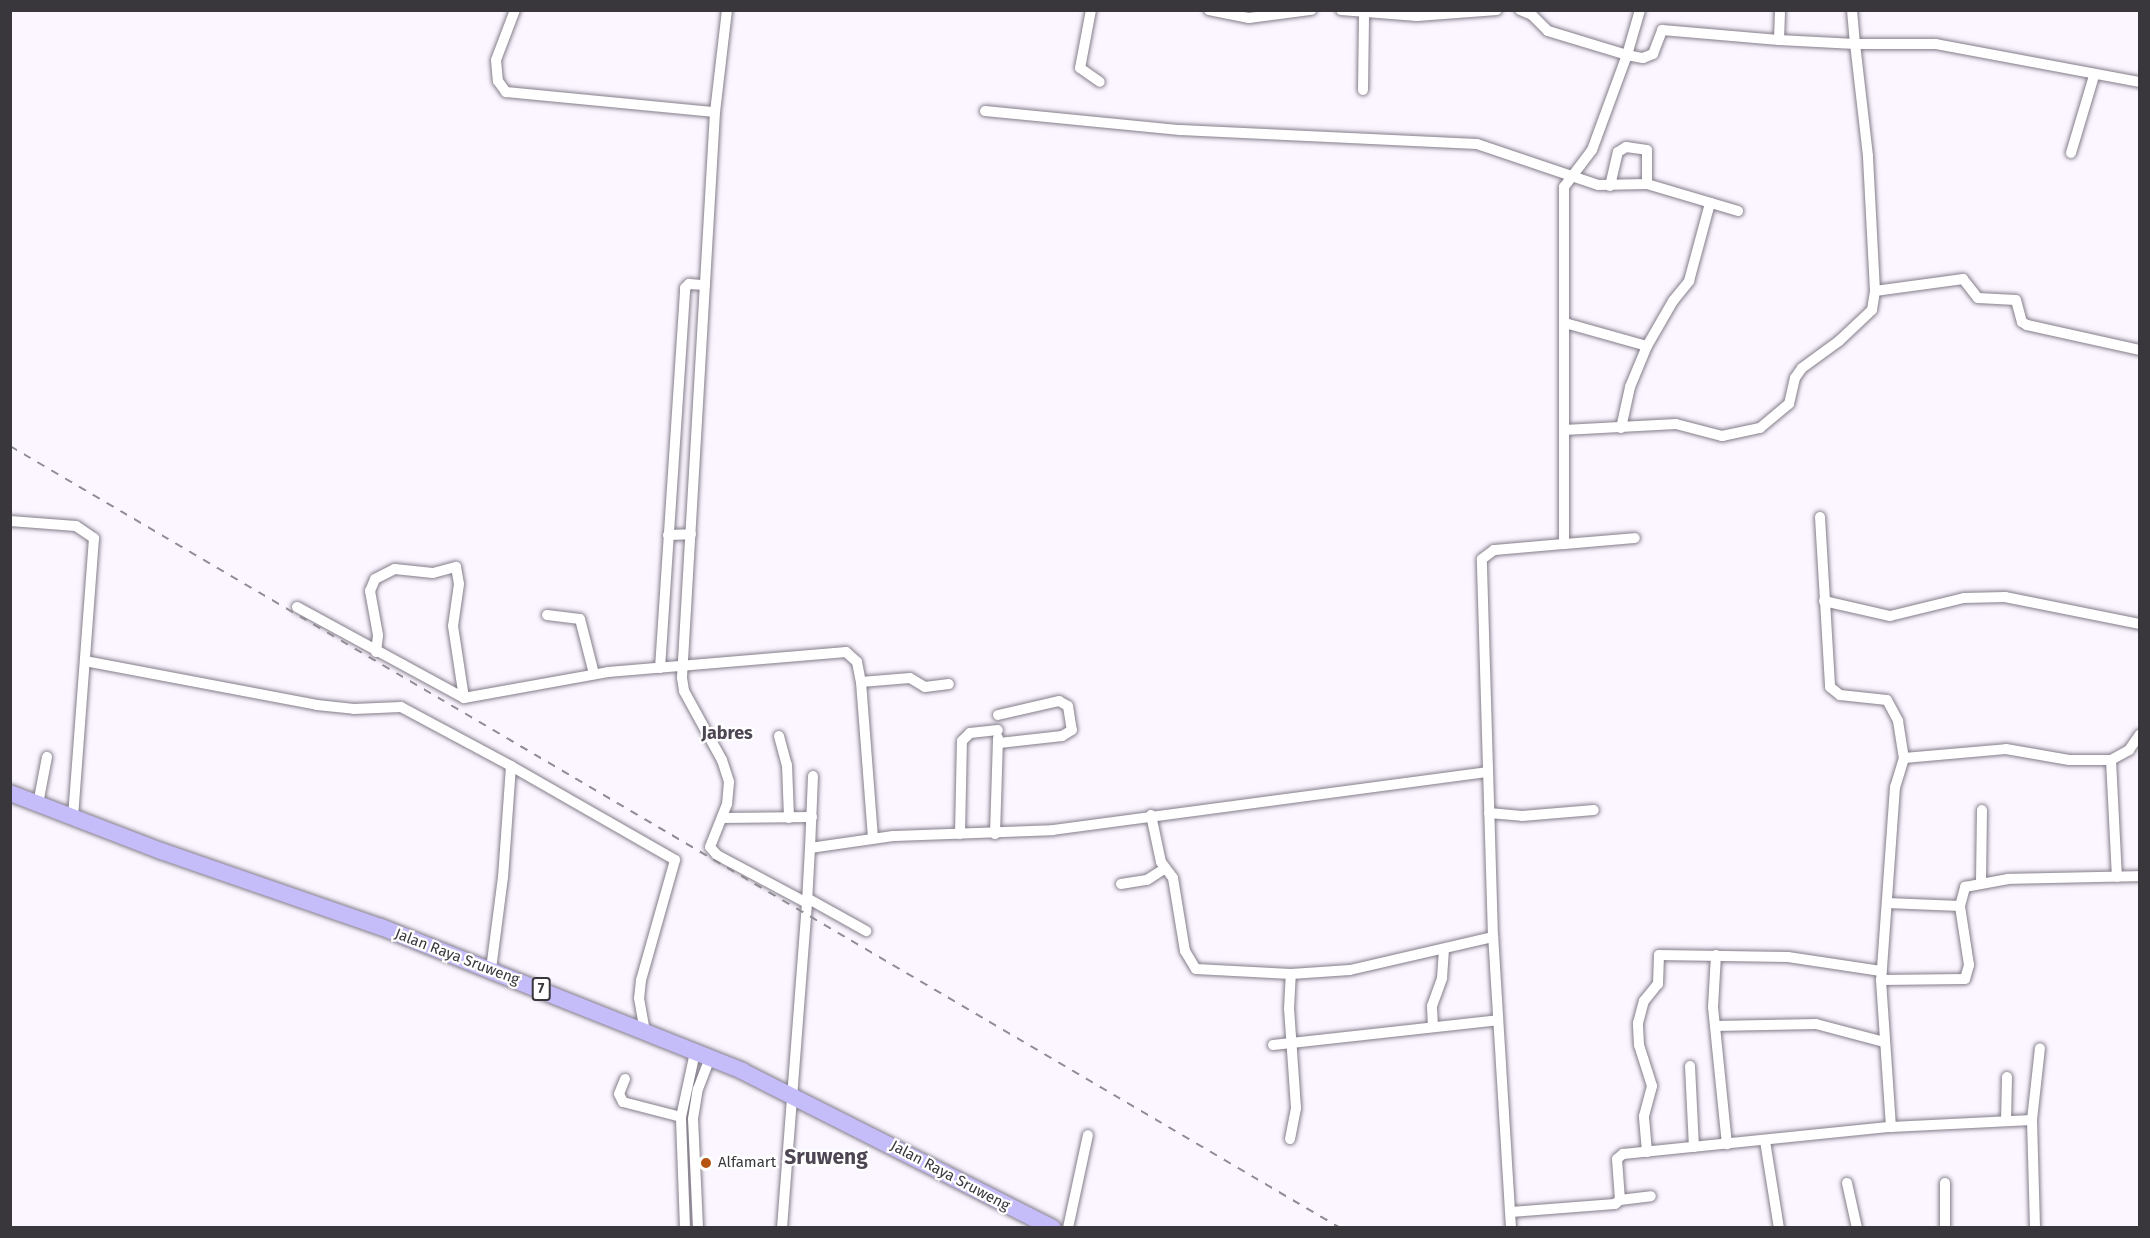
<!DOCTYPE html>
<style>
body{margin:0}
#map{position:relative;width:2150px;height:1238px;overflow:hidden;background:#fbf6ff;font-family:"Fira Sans",sans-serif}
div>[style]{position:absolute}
.roads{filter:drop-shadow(0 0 2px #847d8a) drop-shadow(0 0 2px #847d8a)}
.minor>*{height:10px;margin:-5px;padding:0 5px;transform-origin:5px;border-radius:5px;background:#fff}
.highway>*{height:16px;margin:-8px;padding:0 8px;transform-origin:8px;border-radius:8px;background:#c5bcfa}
.rail>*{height:2px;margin-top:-1px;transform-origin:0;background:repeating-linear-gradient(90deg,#908c93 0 8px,transparent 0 16px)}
.dots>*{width:16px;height:16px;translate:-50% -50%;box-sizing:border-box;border:3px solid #fff;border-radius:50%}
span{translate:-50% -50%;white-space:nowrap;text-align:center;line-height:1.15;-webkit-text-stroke:4.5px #fff;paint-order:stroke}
.shield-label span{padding:2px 4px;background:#fff;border:2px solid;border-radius:4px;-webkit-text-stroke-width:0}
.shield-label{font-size:14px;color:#3a373c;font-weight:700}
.street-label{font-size:15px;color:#3a373c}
.poi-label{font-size:15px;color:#3a373c}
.left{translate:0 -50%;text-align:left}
.quarter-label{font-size:18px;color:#4e4753;font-weight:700}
.district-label{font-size:21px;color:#4e4753;font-weight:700}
.frame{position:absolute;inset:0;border:12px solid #3a373c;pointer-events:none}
</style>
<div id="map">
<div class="roads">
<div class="minor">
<i style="left:515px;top:10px;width:53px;rotate:110.8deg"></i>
<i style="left:496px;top:60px;width:21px;rotate:85deg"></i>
<i style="left:498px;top:81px;width:14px;rotate:54deg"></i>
<i style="left:506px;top:92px;width:210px;rotate:5.5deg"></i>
<i style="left:727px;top:10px;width:103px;rotate:96.7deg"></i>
<i style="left:715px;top:112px;width:567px;rotate:93.34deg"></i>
<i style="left:682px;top:678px;width:13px;rotate:81deg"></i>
<i style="left:684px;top:691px;width:79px;rotate:61.2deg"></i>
<i style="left:722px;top:760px;width:23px;rotate:72deg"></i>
<i style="left:729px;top:782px;width:22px;rotate:95deg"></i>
<i style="left:727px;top:804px;width:46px;rotate:111.6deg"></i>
<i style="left:710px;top:847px;width:11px;rotate:49deg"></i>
<i style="left:717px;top:855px;width:102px;rotate:28.1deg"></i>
<i style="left:807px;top:903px;width:326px;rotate:94.4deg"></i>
<i style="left:1091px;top:10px;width:59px;rotate:100.7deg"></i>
<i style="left:1080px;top:68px;width:24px;rotate:35deg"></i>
<i style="left:1209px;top:10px;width:41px;rotate:11.3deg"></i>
<i style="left:1249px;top:18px;width:63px;rotate:-7.4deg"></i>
<i style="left:1341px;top:10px;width:76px;rotate:4.5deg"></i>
<i style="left:1417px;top:16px;width:80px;rotate:-4.3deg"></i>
<i style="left:1640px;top:10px;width:47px;rotate:106.1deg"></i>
<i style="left:1627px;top:55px;width:16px;rotate:11deg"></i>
<i style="left:1643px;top:58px;width:11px;rotate:-22deg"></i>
<i style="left:1653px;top:54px;width:26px;rotate:-69deg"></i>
<i style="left:1662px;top:30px;width:117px;rotate:4.9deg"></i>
<i style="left:1779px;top:40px;width:30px;rotate:-88deg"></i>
<i style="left:1852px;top:10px;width:34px;rotate:85deg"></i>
<i style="left:1855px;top:44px;width:81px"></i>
<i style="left:1936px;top:44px;width:208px;rotate:10.6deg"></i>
<i style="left:1363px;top:90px;width:76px;rotate:-89.2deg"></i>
<i style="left:985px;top:111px;width:196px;rotate:5.6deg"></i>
<i style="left:1180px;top:130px;width:297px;rotate:2.7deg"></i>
<i style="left:1477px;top:144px;width:128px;rotate:18.7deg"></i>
<i style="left:1598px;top:185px;width:49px;rotate:-1.2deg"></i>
<i style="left:1647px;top:184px;width:95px;rotate:16.5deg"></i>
<i style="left:2071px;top:153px;width:80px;rotate:-73.4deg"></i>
<i style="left:1610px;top:186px;width:35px;rotate:-77deg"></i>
<i style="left:1618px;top:152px;width:9px;rotate:-32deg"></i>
<i style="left:1626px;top:147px;width:21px;rotate:8deg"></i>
<i style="left:1647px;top:150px;width:34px;rotate:90deg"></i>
<i style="left:1875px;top:291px;width:89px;rotate:-7.8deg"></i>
<i style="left:1963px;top:279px;width:24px;rotate:52deg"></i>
<i style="left:1978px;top:298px;width:38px;rotate:3deg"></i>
<i style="left:2016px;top:300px;width:23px;rotate:75deg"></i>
<i style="left:2022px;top:322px;width:6px;rotate:31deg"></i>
<i style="left:2027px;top:325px;width:116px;rotate:12.5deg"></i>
<i style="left:1565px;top:323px;width:85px;rotate:15.7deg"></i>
<i style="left:1647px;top:346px;width:52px;rotate:-60deg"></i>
<i style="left:1673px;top:301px;width:26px;rotate:-51deg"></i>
<i style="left:1689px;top:281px;width:81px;rotate:-74.9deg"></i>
<i style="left:1621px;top:428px;width:42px;rotate:-77.6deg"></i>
<i style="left:1630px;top:387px;width:44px;rotate:-67.5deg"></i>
<i style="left:1564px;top:430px;width:112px;rotate:-3.1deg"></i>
<i style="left:1676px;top:424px;width:48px;rotate:14.6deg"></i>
<i style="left:1722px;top:436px;width:39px;rotate:-12deg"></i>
<i style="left:1760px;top:428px;width:38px;rotate:-40deg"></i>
<i style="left:1789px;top:404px;width:27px;rotate:-77deg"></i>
<i style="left:1795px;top:378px;width:12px;rotate:-55deg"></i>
<i style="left:1802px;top:368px;width:46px;rotate:-36.1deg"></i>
<i style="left:1839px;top:341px;width:45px;rotate:-43.2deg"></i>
<i style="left:1872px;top:310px;width:19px;rotate:-81deg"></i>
<i style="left:1875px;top:291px;width:135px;rotate:-93deg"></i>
<i style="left:1868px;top:156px;width:113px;rotate:-96.6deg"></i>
<i style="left:1855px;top:44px;width:76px;rotate:-177deg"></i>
<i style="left:1820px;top:517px;width:170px;rotate:86.6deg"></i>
<i style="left:1830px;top:687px;width:13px;rotate:39deg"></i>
<i style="left:1840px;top:695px;width:47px;rotate:6.1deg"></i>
<i style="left:1887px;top:700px;width:24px;rotate:62deg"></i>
<i style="left:1898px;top:721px;width:37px;rotate:81deg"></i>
<i style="left:1904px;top:758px;width:30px;rotate:107deg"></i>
<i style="left:1895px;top:787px;width:194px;rotate:94.1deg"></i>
<i style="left:10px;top:521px;width:66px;rotate:4.3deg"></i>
<i style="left:76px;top:526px;width:22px;rotate:34deg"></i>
<i style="left:94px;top:538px;width:281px;rotate:94.3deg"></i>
<i style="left:668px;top:535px;width:23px;rotate:-2deg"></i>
<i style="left:1564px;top:544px;width:71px;rotate:-4.8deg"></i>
<i style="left:1824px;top:601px;width:68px;rotate:12.8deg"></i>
<i style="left:1890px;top:616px;width:76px;rotate:-13.7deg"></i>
<i style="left:1964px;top:598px;width:41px;rotate:-1.4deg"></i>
<i style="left:2005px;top:597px;width:138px;rotate:11.3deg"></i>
<i style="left:297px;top:607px;width:190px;rotate:28.6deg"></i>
<i style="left:464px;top:698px;width:146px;rotate:-10.2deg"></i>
<i style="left:608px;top:672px;width:239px;rotate:-4.8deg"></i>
<i style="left:846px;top:652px;width:15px;rotate:42deg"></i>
<i style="left:857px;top:662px;width:20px;rotate:79deg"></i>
<i style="left:861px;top:682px;width:156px;rotate:85.6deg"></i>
<i style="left:547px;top:615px;width:33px;rotate:7deg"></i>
<i style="left:580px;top:619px;width:57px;rotate:75.7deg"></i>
<i style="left:376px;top:652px;width:17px;rotate:-83deg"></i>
<i style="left:378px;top:635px;width:45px;rotate:-100.3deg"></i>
<i style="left:370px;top:591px;width:13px;rotate:-67deg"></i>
<i style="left:375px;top:579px;width:22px;rotate:-27deg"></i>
<i style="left:395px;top:569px;width:38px;rotate:6deg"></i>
<i style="left:433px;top:573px;width:24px;rotate:-15deg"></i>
<i style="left:456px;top:567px;width:17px;rotate:80deg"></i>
<i style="left:459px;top:584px;width:42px;rotate:98.1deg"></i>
<i style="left:453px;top:626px;width:73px;rotate:81.3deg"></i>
<i style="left:85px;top:661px;width:236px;rotate:10.7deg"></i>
<i style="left:317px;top:705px;width:37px;rotate:6deg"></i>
<i style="left:354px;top:709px;width:47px;rotate:-2.4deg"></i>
<i style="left:401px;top:707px;width:125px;rotate:28.2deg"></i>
<i style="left:511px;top:766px;width:111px;rotate:94.1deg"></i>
<i style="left:503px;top:877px;width:94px;rotate:97.4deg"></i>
<i style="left:660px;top:668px;width:381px;rotate:-86.2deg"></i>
<i style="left:685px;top:288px;width:6px;rotate:-45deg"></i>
<i style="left:689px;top:284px;width:16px;rotate:4deg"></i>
<i style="left:861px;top:682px;width:49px;rotate:-4.7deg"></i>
<i style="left:910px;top:678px;width:17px;rotate:31deg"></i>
<i style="left:925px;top:687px;width:24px;rotate:-7deg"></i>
<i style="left:998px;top:715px;width:63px;rotate:-12.9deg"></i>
<i style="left:1059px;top:701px;width:10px;rotate:29deg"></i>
<i style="left:1068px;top:706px;width:24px;rotate:81deg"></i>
<i style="left:1072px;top:730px;width:12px;rotate:149deg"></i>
<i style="left:1062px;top:736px;width:63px;rotate:173.7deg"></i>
<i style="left:779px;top:736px;width:30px;rotate:75deg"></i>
<i style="left:787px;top:765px;width:53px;rotate:87.8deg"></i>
<i style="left:1904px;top:758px;width:102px;rotate:-5deg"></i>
<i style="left:2006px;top:749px;width:64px;rotate:9.9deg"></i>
<i style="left:2069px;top:760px;width:42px"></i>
<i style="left:2111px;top:760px;width:117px;rotate:87.1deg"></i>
<i style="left:2111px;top:760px;width:21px;rotate:-29deg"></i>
<i style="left:2129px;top:750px;width:19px;rotate:-55deg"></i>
<i style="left:511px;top:766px;width:189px;rotate:29.8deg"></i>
<i style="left:675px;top:860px;width:125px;rotate:105.8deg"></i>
<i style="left:641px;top:980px;width:18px;rotate:96deg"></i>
<i style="left:639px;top:998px;width:36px;rotate:80deg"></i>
<i style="left:38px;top:804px;width:48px;rotate:-79.2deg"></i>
<i style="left:1489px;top:813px;width:33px;rotate:5deg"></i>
<i style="left:1522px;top:816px;width:72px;rotate:-4.8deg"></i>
<i style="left:1151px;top:815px;width:48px;rotate:78deg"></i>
<i style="left:1161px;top:862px;width:20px;rotate:53deg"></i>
<i style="left:1173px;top:878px;width:74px;rotate:80.7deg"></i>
<i style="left:1185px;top:951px;width:21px;rotate:59deg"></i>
<i style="left:1196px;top:969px;width:95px;rotate:3deg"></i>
<i style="left:1291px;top:974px;width:59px;rotate:-3.9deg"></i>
<i style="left:1350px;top:970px;width:147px;rotate:-13deg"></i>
<i style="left:722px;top:818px;width:90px;rotate:-0.6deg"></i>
<i style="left:960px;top:834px;width:93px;rotate:-88.8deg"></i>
<i style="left:962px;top:741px;width:11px;rotate:-45deg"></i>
<i style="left:970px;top:733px;width:28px;rotate:-6deg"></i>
<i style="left:995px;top:834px;width:96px;rotate:-88.2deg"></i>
<i style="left:810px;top:848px;width:72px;rotate:-87.6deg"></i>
<i style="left:1981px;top:881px;width:71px;rotate:-89.2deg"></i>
<i style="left:1121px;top:884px;width:26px;rotate:-9deg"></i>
<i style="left:1147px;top:880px;width:20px;rotate:-33deg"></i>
<i style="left:807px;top:898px;width:68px;rotate:29.2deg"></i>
<i style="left:807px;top:903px;width:55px;rotate:-86.9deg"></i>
<i style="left:810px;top:848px;width:84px;rotate:-8.2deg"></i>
<i style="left:893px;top:836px;width:160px;rotate:-2.1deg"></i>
<i style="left:1053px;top:830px;width:438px;rotate:-7.6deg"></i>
<i style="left:1887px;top:903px;width:73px;rotate:2.4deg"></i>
<i style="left:1716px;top:955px;width:52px;rotate:93.3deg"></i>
<i style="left:1713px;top:1007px;width:138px;rotate:84.2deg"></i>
<i style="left:1715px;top:1026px;width:101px;rotate:-1.1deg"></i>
<i style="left:1816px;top:1024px;width:70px;rotate:14.8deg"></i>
<i style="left:1433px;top:1027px;width:21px;rotate:-93deg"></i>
<i style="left:1432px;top:1006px;width:30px;rotate:-70deg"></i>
<i style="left:1442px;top:978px;width:28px;rotate:-86deg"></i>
<i style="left:1273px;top:1045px;width:226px;rotate:-6.3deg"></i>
<i style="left:1690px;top:1066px;width:81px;rotate:87.2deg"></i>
<i style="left:625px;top:1079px;width:16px;rotate:112deg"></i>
<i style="left:619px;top:1094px;width:9px;rotate:63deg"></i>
<i style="left:623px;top:1102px;width:60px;rotate:14.5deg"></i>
<i style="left:2032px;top:1120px;width:72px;rotate:-83.7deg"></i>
<i style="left:2006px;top:1121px;width:44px;rotate:-88.7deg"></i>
<i style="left:1891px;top:1127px;width:147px;rotate:-93.9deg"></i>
<i style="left:1881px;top:980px;width:84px;rotate:-0.7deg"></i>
<i style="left:1965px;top:979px;width:15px;rotate:-74deg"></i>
<i style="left:1969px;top:965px;width:60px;rotate:-98.7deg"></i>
<i style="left:1960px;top:906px;width:20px;rotate:-75deg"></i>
<i style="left:1965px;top:887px;width:44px;rotate:-10.5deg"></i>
<i style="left:2008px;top:879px;width:132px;rotate:-1.3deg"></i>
<i style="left:1290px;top:1139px;width:32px;rotate:-79deg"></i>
<i style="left:1296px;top:1108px;width:99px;rotate:-94deg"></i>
<i style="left:1289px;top:1009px;width:35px;rotate:-87deg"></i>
<i style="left:1765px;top:1141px;width:88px;rotate:80.9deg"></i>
<i style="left:1647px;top:1152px;width:36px;rotate:-95deg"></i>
<i style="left:1644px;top:1116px;width:31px;rotate:-75deg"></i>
<i style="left:1652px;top:1086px;width:43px;rotate:-107.6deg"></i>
<i style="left:1639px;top:1045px;width:22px;rotate:-93deg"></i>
<i style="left:1638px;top:1023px;width:23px;rotate:-75deg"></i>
<i style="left:1644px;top:1001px;width:22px;rotate:-51deg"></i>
<i style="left:1658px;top:984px;width:29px;rotate:-88deg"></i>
<i style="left:1659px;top:955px;width:129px;rotate:0.9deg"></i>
<i style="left:1788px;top:957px;width:94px;rotate:8.6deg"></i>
<i style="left:1847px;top:1183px;width:46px;rotate:77.5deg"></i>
<i style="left:1945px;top:1183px;width:45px;rotate:90deg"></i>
<i style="left:1620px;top:1200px;width:31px;rotate:-7deg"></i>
<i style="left:1511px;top:1212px;width:104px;rotate:-4.4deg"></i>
<i style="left:1615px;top:1204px;width:6px;rotate:-39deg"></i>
<i style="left:1620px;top:1200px;width:41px;rotate:-94.2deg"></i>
<i style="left:1617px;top:1159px;width:8px;rotate:-40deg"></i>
<i style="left:1623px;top:1154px;width:269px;rotate:-5.8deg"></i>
<i style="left:1891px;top:1127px;width:141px;rotate:-2.8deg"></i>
<i style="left:2032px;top:1120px;width:108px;rotate:88.4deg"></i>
<i style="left:685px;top:1228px;width:111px;rotate:-92.1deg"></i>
<i style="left:681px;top:1117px;width:66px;rotate:-77.8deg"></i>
<i style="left:698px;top:1228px;width:109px;rotate:-92.6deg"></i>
<i style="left:693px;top:1119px;width:30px;rotate:-81deg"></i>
<i style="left:698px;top:1089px;width:33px;rotate:-69deg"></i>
<i style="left:1068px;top:1228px;width:95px;rotate:-77.9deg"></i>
<i style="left:1511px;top:1228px;width:292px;rotate:-93.5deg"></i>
<i style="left:1493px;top:937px;width:378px;rotate:-91.7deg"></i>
<i style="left:1482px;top:559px;width:15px;rotate:-37deg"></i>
<i style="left:1494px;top:550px;width:70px;rotate:-4.9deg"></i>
<i style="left:1564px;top:544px;width:357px;rotate:-90deg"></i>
<i style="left:1564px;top:187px;width:46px;rotate:-52.9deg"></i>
<i style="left:1592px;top:150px;width:101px;rotate:-69.8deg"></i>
<i style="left:1627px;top:55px;width:83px;rotate:-163.1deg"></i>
<i style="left:1548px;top:31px;width:23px;rotate:-135deg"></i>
<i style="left:1532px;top:15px;width:13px;rotate:-157deg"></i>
</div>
<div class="highway">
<i style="left:10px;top:793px;width:162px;rotate:21deg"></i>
<i style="left:161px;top:851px;width:233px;rotate:19.1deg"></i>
<i style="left:381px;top:927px;width:389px;rotate:21.7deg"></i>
<i style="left:742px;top:1071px;width:348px;rotate:26.8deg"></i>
</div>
</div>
<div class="rail">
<i style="left:10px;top:446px;width:1543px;rotate:30.45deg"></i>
</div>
<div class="dots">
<i style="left:706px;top:1163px;background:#b4540f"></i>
</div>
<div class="shield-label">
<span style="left:541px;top:989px">7</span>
</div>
<div class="street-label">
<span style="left:457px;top:957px;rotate:21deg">Jalan Raya Sruweng</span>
<span style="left:950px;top:1176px;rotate:28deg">Jalan Raya Sruweng</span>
</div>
<div class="poi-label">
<span class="left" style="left:718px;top:1163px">Alfamart</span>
</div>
<div class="quarter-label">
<span style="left:727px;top:733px">Jabres</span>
</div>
<div class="district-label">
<span style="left:826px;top:1157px">Sruweng</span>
</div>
<div class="frame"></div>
</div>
